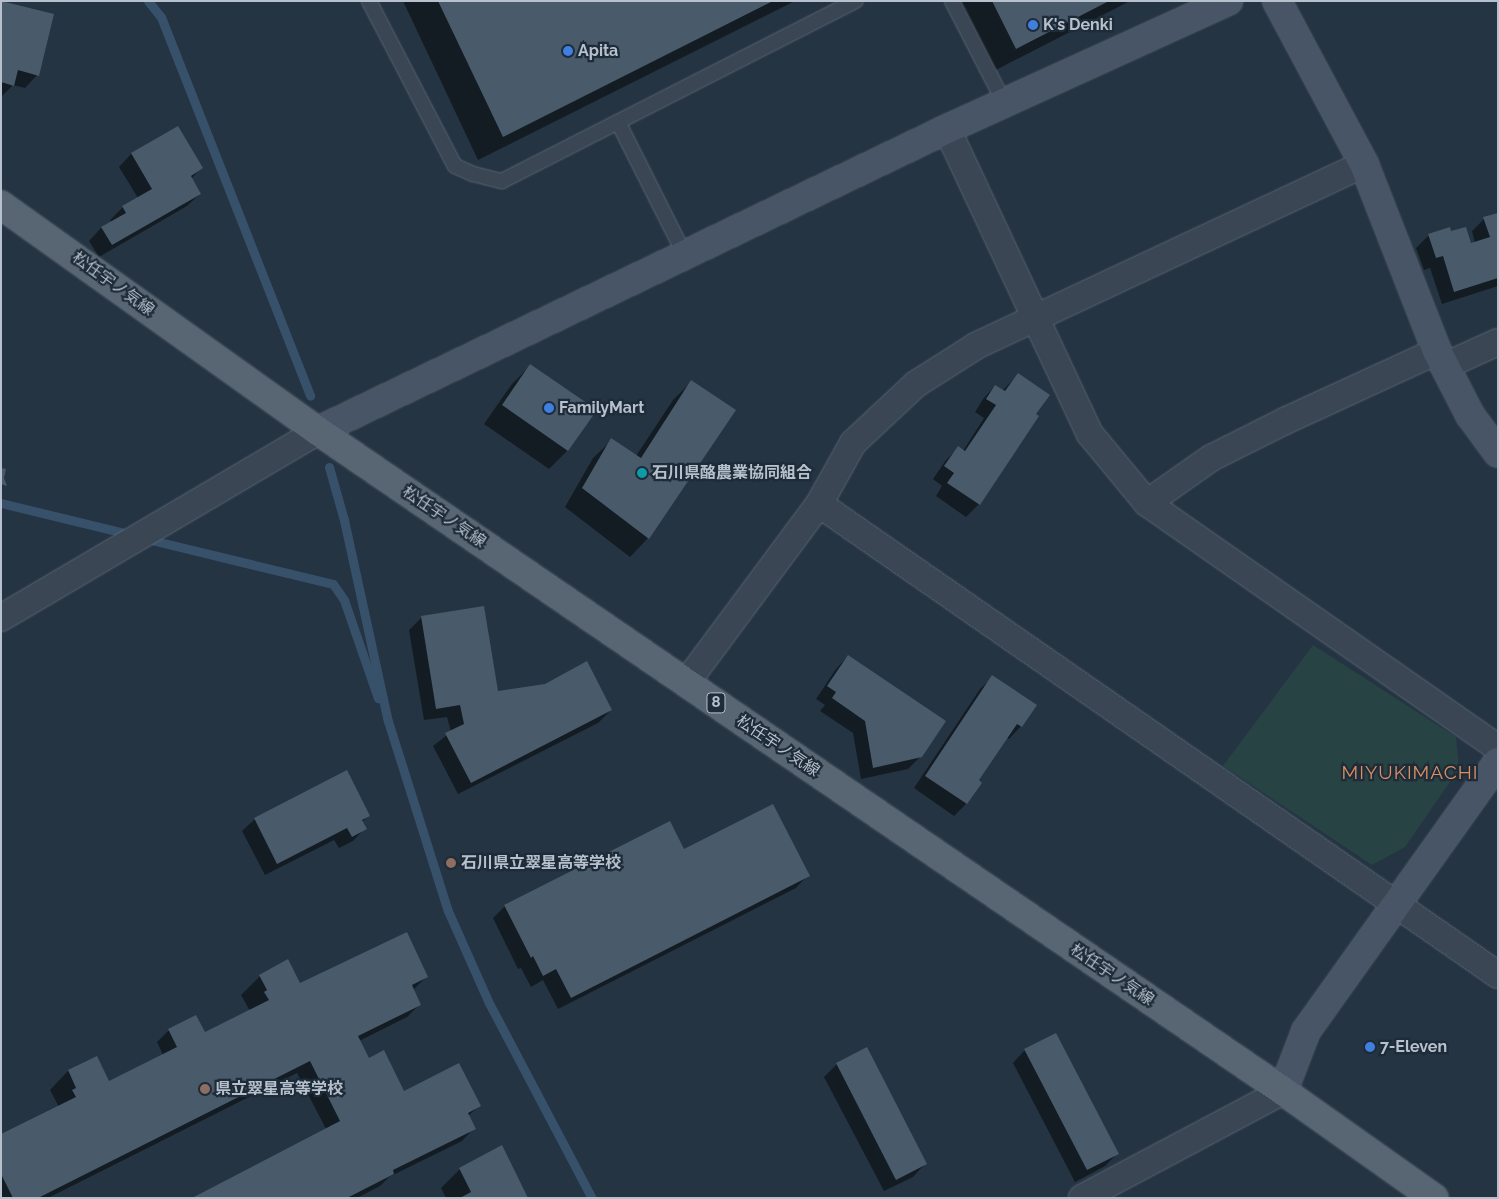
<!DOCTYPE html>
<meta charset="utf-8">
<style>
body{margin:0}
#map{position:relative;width:1499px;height:1199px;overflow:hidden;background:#253443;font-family:Raleway,"Noto Sans JP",sans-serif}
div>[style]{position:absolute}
.green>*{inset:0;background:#274344}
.shadow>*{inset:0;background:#0007}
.stream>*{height:9px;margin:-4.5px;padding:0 4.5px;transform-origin:4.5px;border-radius:4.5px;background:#38516b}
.building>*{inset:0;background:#495a6a}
.roads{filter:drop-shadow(0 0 1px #586470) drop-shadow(0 0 1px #586470)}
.lane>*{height:14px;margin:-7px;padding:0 7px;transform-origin:7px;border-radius:7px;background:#3a4653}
.street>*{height:26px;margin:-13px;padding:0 13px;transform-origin:13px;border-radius:13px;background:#3a4653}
.secondary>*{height:28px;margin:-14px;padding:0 14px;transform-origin:14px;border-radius:14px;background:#485566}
.primary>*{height:28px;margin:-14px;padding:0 14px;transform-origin:14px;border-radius:14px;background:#586573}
.dots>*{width:14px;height:14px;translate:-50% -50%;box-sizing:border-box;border:2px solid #1e2b38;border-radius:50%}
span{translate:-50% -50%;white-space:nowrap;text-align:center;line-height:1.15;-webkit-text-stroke:4.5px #1e2b38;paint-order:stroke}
.shield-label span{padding:1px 4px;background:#1e2b38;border:1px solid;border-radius:4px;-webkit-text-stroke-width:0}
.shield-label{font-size:15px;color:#b7c1cd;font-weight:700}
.poi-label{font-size:16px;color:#b7c1cd;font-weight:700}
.left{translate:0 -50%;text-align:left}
.street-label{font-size:16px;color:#b7c1cd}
.quarter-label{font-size:19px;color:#db8e63;letter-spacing:1px}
.frame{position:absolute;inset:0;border:2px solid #b7c1cd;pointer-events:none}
</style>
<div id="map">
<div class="green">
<i style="clip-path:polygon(1313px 645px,1456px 737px,1459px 769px,1405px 847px,1372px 865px,1223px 766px)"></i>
</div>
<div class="shadow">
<i style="clip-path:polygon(403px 1px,795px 1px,478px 160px)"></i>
<i style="clip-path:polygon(955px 1px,1130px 1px,992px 72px)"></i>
<i style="clip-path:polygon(1px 2px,37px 75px,25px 88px,13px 85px,1px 97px)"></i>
<i style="clip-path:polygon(178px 127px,201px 168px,191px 179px,200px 194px,187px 206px,99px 257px,89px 241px,101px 228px,112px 222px,110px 220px,123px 207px,138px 198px,119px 167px,131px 154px)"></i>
<i style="clip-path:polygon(1498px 214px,1498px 286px,1442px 304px,1430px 268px,1424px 270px,1416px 248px,1429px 235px,1450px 233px,1470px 244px,1475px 243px,1472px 231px,1484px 219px)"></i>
<i style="clip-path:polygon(530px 366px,568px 450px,549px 469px,484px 424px,512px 384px)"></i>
<i style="clip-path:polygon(1018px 375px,1035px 415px,1038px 416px,979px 504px,966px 517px,936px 496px,942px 486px,933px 479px,946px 460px,958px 448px,963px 451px,984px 418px,975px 412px,983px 399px,995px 386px,1002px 391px)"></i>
<i style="clip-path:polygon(691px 382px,734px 410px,648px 538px,630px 557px,565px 507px,593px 458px,612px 440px,636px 456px,673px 400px)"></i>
<i style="clip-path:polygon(422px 617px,496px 693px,611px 710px,598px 723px,458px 794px,433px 746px,451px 732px,447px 717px,424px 720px,409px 630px)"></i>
<i style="clip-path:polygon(848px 656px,921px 756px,908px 769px,861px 779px,853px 733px,820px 711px,825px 705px,816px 699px,836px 669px)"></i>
<i style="clip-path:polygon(993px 677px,1021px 726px,1009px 739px,1006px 737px,977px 781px,980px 783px,966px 804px,954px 816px,914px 788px,980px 689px)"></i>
<i style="clip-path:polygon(368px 816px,362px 822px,365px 828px,353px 841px,339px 848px,334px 840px,265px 875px,242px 831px,255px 819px)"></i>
<i style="clip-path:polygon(684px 851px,808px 875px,796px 888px,558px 1009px,543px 980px,531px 987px,521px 968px,518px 969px,493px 918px,505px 906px)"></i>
<i style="clip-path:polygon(260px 976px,300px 985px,426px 977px,413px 990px,420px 1004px,407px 1017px,359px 1041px,368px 1060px,404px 1093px,479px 1106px,468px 1116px,474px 1128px,462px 1141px,389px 1177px,380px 1186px,357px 1198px,195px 1198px,327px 1131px,297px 1073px,48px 1198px,1px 1198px,1px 1135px,59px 1107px,50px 1090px,68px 1071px,109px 1083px,163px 1055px,157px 1042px,169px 1030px,204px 1034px,250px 1011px,241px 995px)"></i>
<i style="clip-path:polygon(1025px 1050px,1118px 1153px,1105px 1166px,1075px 1182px,1013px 1063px)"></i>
<i style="clip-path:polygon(837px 1064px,925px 1164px,913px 1177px,884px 1191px,824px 1077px)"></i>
<i style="clip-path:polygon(460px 1169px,527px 1198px,446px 1198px,441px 1188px)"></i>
</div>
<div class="stream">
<i style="left:148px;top:1px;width:21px;rotate:51deg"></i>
<i style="left:161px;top:17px;width:407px;rotate:68.5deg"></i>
<i style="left:329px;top:467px;width:55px;rotate:74.2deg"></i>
<i style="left:344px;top:520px;width:206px;rotate:77.7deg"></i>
<i style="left:388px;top:721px;width:199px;rotate:72.5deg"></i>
<i style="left:448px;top:911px;width:101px;rotate:66deg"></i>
<i style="left:489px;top:1003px;width:221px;rotate:62.2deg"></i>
<i style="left:1px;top:503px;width:135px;rotate:13.7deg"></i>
<i style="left:147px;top:539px;width:191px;rotate:13.6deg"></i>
<i style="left:333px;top:584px;width:19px;rotate:55deg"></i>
<i style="left:344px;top:600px;width:104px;rotate:70.9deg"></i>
</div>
<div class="building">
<i style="clip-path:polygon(1px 1px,54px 14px,39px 76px,18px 70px,14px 86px,1px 82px)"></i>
<i style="clip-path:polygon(438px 1px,773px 1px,503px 137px)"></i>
<i style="clip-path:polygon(992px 1px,1109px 1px,1016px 49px)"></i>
<i style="clip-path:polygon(178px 126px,203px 168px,191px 176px,201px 194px,112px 245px,101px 227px,126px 213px,122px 206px,152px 189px,131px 153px)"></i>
<i style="clip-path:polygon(1498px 213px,1498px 278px,1454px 292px,1443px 256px,1436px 258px,1428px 234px,1450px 227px,1451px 231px,1466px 227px,1471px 243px,1490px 237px,1483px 217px)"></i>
<i style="clip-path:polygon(530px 364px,597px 410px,568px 451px,502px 405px)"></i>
<i style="clip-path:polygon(1018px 373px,1050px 395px,1036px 414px,1039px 416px,980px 505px,947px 483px,954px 473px,944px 466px,958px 446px,965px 451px,996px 405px,986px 399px,995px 385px,1005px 391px)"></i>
<i style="clip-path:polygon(691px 380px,736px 410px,649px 539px,582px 488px,611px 438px,641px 458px)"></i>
<i style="clip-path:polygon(1px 468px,6px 469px,4px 478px,7px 486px,1px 484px)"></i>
<i style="clip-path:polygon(484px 606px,498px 691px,545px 684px,587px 661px,612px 710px,471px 783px,445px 733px,464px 724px,460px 705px,436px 709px,421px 616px)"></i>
<i style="clip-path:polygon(848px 655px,946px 721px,922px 757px,873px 768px,865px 721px,832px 698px,836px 692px,827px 686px)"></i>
<i style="clip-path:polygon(992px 675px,1037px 705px,1022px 727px,1017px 724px,979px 780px,982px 783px,967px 804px,925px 776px)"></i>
<i style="clip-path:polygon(347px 770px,370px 816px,362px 820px,367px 829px,352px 837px,347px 828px,277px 864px,254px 818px)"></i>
<i style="clip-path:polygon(773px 804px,810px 876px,571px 998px,556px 969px,543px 976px,533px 956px,531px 958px,504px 905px,670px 821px,684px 849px)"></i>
<i style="clip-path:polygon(407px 932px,428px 977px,412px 985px,421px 1005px,358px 1036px,369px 1058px,384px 1050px,404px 1091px,459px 1063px,481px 1106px,468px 1113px,476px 1129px,393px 1170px,394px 1174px,347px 1198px,192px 1198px,340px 1121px,310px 1061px,38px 1198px,13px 1198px,1px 1174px,1px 1134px,76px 1097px,72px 1090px,76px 1088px,68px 1070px,97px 1056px,109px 1081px,177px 1047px,168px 1029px,196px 1015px,205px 1032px,269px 1000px,264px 992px,267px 990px,259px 975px,288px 959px,300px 983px)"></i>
<i style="clip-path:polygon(1056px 1033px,1119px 1154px,1087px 1170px,1024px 1049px)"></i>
<i style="clip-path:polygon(867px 1047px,927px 1164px,896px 1180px,836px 1063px)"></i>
<i style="clip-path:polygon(502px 1145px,528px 1198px,460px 1198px,471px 1192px,459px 1168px)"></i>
</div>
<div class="roads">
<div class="lane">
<i style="left:369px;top:1px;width:186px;rotate:62.5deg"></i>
<i style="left:455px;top:166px;width:20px;rotate:24deg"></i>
<i style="left:473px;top:174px;width:30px;rotate:14deg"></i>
<i style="left:502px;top:181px;width:397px;rotate:-27deg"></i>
<i style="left:952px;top:1px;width:116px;rotate:62.8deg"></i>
<i style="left:618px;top:122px;width:149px;rotate:63.3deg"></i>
</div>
<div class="street">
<i style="left:947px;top:129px;width:337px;rotate:64.9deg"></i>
<i style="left:1090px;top:434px;width:89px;rotate:50.4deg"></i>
<i style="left:1147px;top:503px;width:428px;rotate:34.9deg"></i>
<i style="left:1364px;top:164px;width:429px;rotate:154.9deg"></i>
<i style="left:976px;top:346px;width:71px;rotate:147.7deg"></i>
<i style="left:916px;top:384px;width:86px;rotate:136.9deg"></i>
<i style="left:853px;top:443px;width:70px;rotate:119.1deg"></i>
<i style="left:819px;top:504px;width:826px;rotate:34.75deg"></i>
<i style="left:1445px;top:366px;width:58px;rotate:-24.4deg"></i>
<i style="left:1147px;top:503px;width:78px;rotate:-35.1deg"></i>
<i style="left:1211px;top:458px;width:83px;rotate:-26.6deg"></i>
<i style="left:1285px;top:421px;width:167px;rotate:-24.7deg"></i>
<i style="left:1px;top:618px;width:368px;rotate:-30.5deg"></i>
<i style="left:686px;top:683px;width:223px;rotate:-53.4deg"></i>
<i style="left:1082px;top:1198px;width:228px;rotate:-28deg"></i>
</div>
<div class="secondary">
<i style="left:1277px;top:1px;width:185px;rotate:61.9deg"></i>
<i style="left:1364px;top:164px;width:201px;rotate:68.7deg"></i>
<i style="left:1437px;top:351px;width:72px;rotate:62.7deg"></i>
<i style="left:1470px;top:415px;width:47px;rotate:53.6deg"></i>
<i style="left:318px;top:431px;width:698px;rotate:-25.65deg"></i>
<i style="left:947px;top:129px;width:309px;rotate:-24.5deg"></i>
<i style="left:1283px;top:1091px;width:64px;rotate:-69deg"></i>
<i style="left:1306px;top:1031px;width:330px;rotate:-54.5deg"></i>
</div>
<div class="primary">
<i style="left:1px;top:205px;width:389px;rotate:35.5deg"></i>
<i style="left:318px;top:431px;width:1169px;rotate:34.37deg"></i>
<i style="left:1283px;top:1091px;width:185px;rotate:35.3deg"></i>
</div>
</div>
<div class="dots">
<i style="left:1033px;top:25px;background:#3f7fe0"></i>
<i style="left:568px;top:51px;background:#3f7fe0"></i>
<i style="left:549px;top:408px;background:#3f7fe0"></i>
<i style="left:642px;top:473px;background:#0f9aa8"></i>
<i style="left:451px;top:863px;background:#8d6e63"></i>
<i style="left:1370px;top:1047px;background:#3f7fe0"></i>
<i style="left:205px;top:1089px;background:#8d6e63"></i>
</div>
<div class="shield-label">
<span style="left:716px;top:703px">8</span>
</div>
<div class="poi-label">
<span class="left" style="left:1043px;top:25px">K's Denki</span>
<span class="left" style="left:578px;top:51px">Apita</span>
<span class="left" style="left:559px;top:408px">FamilyMart</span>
<span class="left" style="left:652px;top:473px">石川県酪農業協同組合</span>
<span class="left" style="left:461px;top:863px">石川県立翠星高等学校</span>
<span class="left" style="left:1380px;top:1047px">7-Eleven</span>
<span class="left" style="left:215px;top:1089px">県立翠星高等学校</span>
</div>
<div class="street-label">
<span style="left:113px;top:284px;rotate:36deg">松任宇ノ気線</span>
<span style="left:444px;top:517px;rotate:34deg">松任宇ノ気線</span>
<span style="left:778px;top:746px;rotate:34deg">松任宇ノ気線</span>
<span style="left:1112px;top:975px;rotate:34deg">松任宇ノ気線</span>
</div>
<div class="quarter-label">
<span style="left:1410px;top:773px">MIYUKIMACHI</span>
</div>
<div class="frame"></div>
</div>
